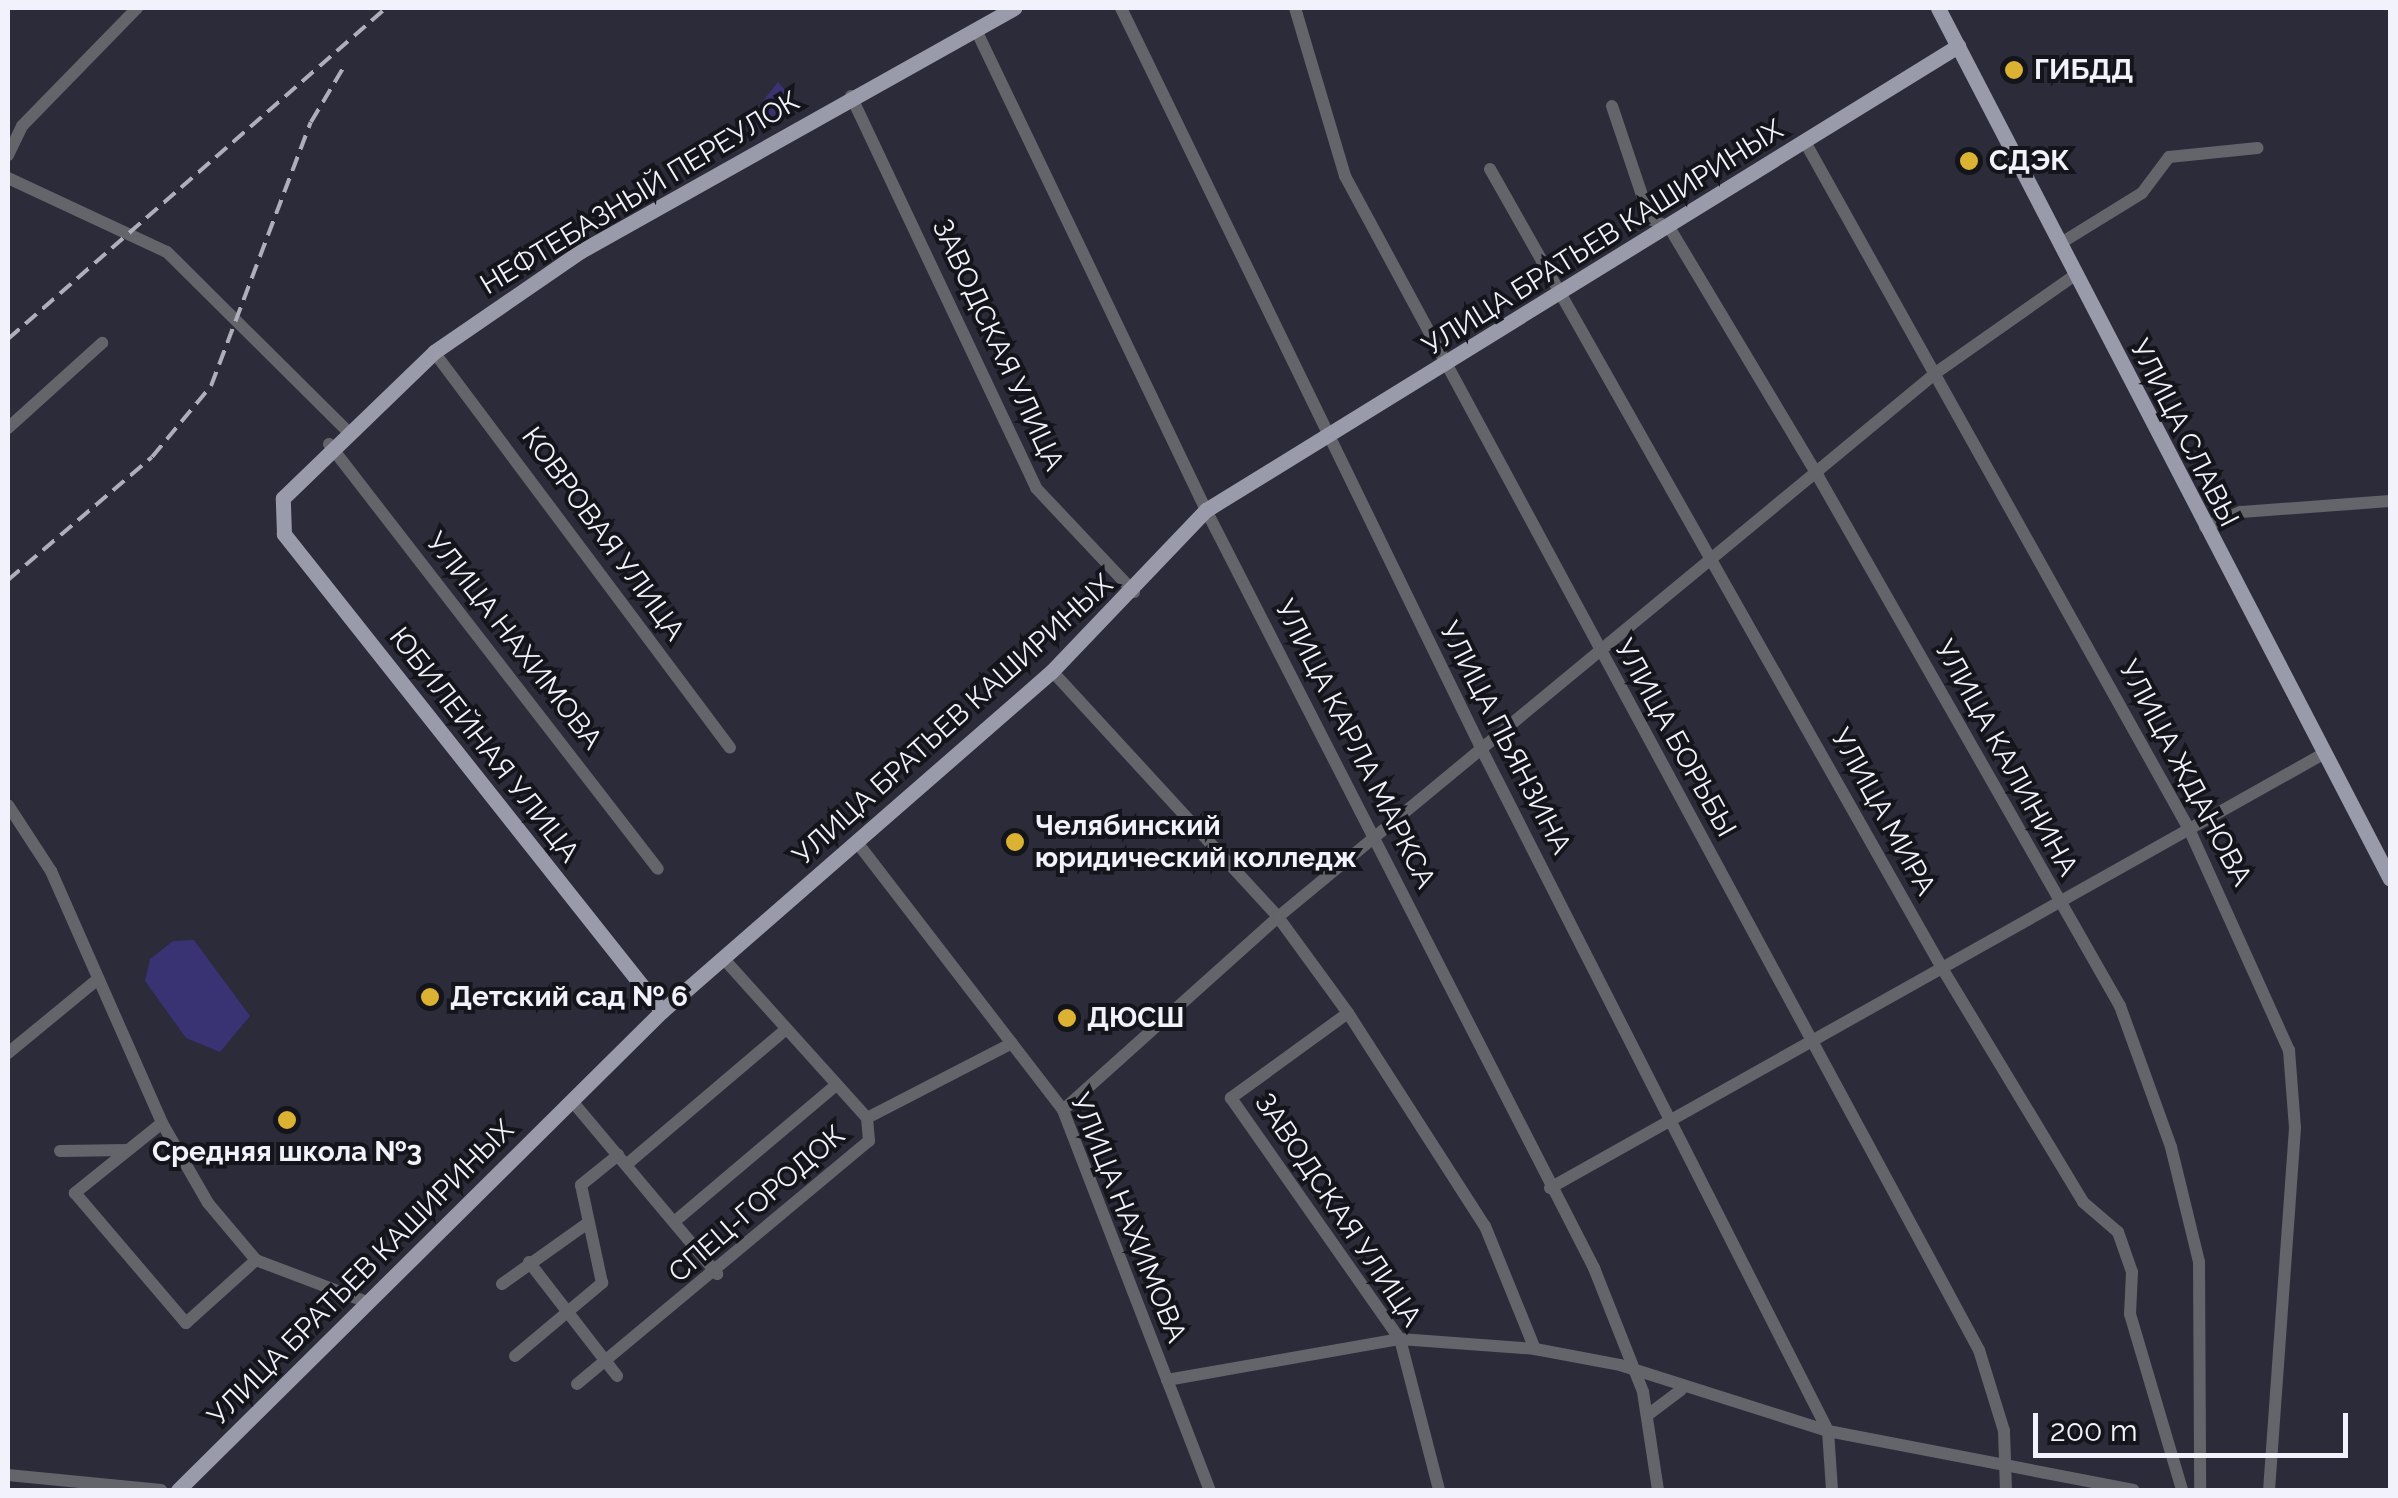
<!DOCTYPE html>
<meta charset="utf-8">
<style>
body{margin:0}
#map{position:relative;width:2398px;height:1498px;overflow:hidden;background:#2b2b3a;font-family:Raleway,sans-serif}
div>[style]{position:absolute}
.green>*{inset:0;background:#393273}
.minor>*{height:12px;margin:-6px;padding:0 6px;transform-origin:6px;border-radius:6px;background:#64646b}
.major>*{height:15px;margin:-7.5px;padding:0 7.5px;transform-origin:7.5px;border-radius:7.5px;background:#999aaa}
.rail>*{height:4px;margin-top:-2px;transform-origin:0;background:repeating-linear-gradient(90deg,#afafbb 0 15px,transparent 0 23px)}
.dots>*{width:28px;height:28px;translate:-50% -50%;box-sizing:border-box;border:5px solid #14141b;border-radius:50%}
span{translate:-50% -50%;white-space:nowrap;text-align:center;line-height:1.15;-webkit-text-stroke:8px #14141b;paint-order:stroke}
.poi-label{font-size:28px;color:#f2f2fc;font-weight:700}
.left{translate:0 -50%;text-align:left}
.street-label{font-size:28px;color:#f2f2fc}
.frame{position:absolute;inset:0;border:10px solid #f2f2fc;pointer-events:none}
.scale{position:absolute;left:2033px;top:1413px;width:315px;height:45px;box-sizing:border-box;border:5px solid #f2f2fc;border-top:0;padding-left:12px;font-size:30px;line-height:35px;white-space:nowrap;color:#f2f2fc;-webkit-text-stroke:8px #14141b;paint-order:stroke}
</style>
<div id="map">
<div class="green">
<i style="clip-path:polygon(778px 82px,798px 105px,750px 132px,745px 124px)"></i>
<i style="clip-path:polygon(194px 940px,250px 1016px,220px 1052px,186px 1038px,145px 981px,150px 959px,173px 941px)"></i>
</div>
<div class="minor">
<i style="left:1121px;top:8px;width:827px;rotate:64.05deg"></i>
<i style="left:1483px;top:752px;width:762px;rotate:63.06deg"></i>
<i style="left:1828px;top:1431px;width:59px;rotate:86.1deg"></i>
<i style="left:1295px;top:8px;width:175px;rotate:73.4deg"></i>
<i style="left:1345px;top:176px;width:1334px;rotate:61.63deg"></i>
<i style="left:1979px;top:1350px;width:85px;rotate:72.8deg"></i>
<i style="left:2004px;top:1431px;width:59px;rotate:88.1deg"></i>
<i style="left:976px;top:30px;width:532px;rotate:64.4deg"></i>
<i style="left:1206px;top:510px;width:852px;rotate:62.89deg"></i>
<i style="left:1594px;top:1268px;width:133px;rotate:68.4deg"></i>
<i style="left:1643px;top:1392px;width:99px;rotate:81.3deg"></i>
<i style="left:851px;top:96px;width:433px;rotate:64.7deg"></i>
<i style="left:1036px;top:488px;width:143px;rotate:46.7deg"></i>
<i style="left:1612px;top:106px;width:119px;rotate:71.4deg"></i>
<i style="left:1650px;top:219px;width:21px;rotate:23deg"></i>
<i style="left:1669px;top:227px;width:292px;rotate:59.1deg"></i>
<i style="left:1819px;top:478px;width:608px;rotate:60.31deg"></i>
<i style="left:2120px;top:1006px;width:150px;rotate:70.1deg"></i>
<i style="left:2171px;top:1147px;width:118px;rotate:76.3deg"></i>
<i style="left:2199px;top:1262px;width:228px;rotate:89.7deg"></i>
<i style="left:1805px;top:142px;width:787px;rotate:60.8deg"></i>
<i style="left:2189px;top:829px;width:243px;rotate:65.7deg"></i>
<i style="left:2289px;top:1050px;width:78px;rotate:85.6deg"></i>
<i style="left:2295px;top:1128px;width:363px;rotate:94.1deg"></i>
<i style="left:8px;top:155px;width:32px;rotate:-64deg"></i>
<i style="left:22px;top:126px;width:165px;rotate:-45.7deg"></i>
<i style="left:1490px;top:169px;width:918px;rotate:60.5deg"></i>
<i style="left:1942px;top:968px;width:273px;rotate:58.9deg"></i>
<i style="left:2083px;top:1202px;width:46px;rotate:40.6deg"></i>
<i style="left:2118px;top:1232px;width:42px;rotate:70.7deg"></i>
<i style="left:2132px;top:1272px;width:42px;rotate:92.7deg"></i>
<i style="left:2130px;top:1314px;width:184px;rotate:73.5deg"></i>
<i style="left:8px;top:178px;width:175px;rotate:25deg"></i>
<i style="left:167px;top:252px;width:251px;rotate:44.8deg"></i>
<i style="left:2061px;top:243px;width:95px;rotate:-31.7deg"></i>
<i style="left:2142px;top:193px;width:45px;rotate:-53.1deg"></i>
<i style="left:2169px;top:157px;width:89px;rotate:-5.8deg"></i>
<i style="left:434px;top:352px;width:494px;rotate:53.2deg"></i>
<i style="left:8px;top:428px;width:127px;rotate:-42.1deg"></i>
<i style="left:329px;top:444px;width:537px;rotate:52.26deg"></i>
<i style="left:2205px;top:527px;width:39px;rotate:-23deg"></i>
<i style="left:2241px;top:512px;width:149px;rotate:-4.2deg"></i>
<i style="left:1052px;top:671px;width:334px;rotate:47.4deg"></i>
<i style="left:1278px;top:917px;width:119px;rotate:53.9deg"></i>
<i style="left:1348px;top:1013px;width:253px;rotate:57.3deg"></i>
<i style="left:1485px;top:1226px;width:133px;rotate:67.9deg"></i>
<i style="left:8px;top:805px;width:79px;rotate:56.9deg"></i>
<i style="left:51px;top:871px;width:275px;rotate:66.2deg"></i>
<i style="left:162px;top:1123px;width:92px;rotate:60.1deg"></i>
<i style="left:208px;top:1203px;width:75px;rotate:49.9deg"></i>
<i style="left:256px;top:1260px;width:116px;rotate:20.8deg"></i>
<i style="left:856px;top:841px;width:339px;rotate:52.4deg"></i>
<i style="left:1063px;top:1110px;width:407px;rotate:68.9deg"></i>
<i style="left:723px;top:958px;width:215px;rotate:48deg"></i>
<i style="left:1348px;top:1013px;width:145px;rotate:144deg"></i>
<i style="left:1231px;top:1098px;width:294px;rotate:55deg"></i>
<i style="left:1400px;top:1339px;width:156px;rotate:75.5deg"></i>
<i style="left:8px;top:1053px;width:117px;rotate:-39.4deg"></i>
<i style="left:572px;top:1101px;width:226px;rotate:50deg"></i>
<i style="left:1063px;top:1110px;width:289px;rotate:-41.9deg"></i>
<i style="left:1278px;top:917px;width:855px;rotate:-39.59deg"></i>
<i style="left:1937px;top:372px;width:169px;rotate:-35.1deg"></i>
<i style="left:162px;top:1123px;width:112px;rotate:141.2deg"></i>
<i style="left:75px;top:1193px;width:171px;rotate:49.5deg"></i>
<i style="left:186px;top:1323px;width:94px;rotate:-42deg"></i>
<i style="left:60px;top:1151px;width:68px;rotate:-0.8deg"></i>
<i style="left:626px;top:1165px;width:206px;rotate:-40.3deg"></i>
<i style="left:1550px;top:1188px;width:887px;rotate:-29.31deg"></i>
<i style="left:674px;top:1222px;width:209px;rotate:-40.2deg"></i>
<i style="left:529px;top:1262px;width:144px;rotate:52.3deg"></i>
<i style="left:502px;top:1284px;width:102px;rotate:-35.4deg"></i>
<i style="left:515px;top:1356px;width:114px;rotate:-40deg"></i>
<i style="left:602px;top:1283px;width:100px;rotate:-102.1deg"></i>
<i style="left:581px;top:1185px;width:48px;rotate:-39deg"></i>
<i style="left:1167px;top:1380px;width:237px;rotate:-10deg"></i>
<i style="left:1400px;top:1339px;width:135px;rotate:4.2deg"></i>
<i style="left:1535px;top:1349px;width:86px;rotate:10.7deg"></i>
<i style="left:1620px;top:1365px;width:218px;rotate:17.6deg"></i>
<i style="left:1828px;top:1431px;width:311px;rotate:10.9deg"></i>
<i style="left:577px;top:1384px;width:380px;rotate:-39.8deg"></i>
<i style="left:869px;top:1141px;width:23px;rotate:-95deg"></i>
<i style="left:867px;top:1118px;width:163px;rotate:-27.3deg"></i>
<i style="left:1649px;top:1414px;width:40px;rotate:-37deg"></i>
<i style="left:8px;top:1475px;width:154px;rotate:5.6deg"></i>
</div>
<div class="major">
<i style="left:1938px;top:8px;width:981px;rotate:62.57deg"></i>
<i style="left:662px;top:1011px;width:609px;rotate:-128.4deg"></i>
<i style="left:284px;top:534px;width:36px;rotate:-92deg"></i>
<i style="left:283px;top:498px;width:210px;rotate:-44deg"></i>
<i style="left:434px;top:352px;width:178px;rotate:-34.5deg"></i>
<i style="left:581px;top:251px;width:497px;rotate:-29.3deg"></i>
<i style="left:178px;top:1490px;width:681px;rotate:-44.7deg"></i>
<i style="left:662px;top:1011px;width:517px;rotate:-41.08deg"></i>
<i style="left:1052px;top:671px;width:223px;rotate:-46.3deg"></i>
<i style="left:1206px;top:510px;width:884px;rotate:-31.68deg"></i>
</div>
<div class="rail">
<i style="left:8px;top:339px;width:502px;rotate:-41.21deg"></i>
<i style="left:8px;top:580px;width:189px;rotate:-40.5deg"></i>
<i style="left:152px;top:457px;width:92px;rotate:-50.3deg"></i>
<i style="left:211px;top:386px;width:282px;rotate:-69.3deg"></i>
<i style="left:311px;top:122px;width:66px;rotate:-59.2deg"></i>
</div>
<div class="dots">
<i style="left:2014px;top:70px;background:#dcb233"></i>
<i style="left:1969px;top:161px;background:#dcb233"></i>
<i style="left:1015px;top:842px;background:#dcb233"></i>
<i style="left:430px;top:997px;background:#dcb233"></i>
<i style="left:1067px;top:1018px;background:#dcb233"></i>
<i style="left:287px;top:1120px;background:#dcb233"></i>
</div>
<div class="poi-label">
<span class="left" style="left:2034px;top:70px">ГИБДД</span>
<span class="left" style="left:1989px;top:161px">СДЭК</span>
<span class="left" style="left:1035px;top:842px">Челябинский<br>юридический колледж</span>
<span class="left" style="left:450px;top:997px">Детский сад № 6</span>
<span class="left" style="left:1087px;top:1018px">ДЮСШ</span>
<span style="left:287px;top:1152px">Средняя школа №3</span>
</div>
<div class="street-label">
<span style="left:640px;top:193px;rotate:-31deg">НЕФТЕБАЗНЫЙ ПЕРЕУЛОК</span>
<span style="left:1603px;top:238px;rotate:-32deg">УЛИЦА БРАТЬЕВ КАШИРИНЫХ</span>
<span style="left:998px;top:345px;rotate:65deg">ЗАВОДСКАЯ УЛИЦА</span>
<span style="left:2184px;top:433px;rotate:63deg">УЛИЦА СЛАВЫ</span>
<span style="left:603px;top:534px;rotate:54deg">КОВРОВАЯ УЛИЦА</span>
<span style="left:514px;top:641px;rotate:52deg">УЛИЦА НАХИМОВА</span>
<span style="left:953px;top:720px;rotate:-42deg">УЛИЦА БРАТЬЕВ КАШИРИНЫХ</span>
<span style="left:1505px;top:738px;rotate:63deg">УЛИЦА ПЬЯНЗИНА</span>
<span style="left:1675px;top:738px;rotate:61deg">УЛИЦА БОРЬБЫ</span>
<span style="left:1355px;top:744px;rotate:63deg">УЛИЦА КАРЛА МАРКСА</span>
<span style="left:484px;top:745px;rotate:52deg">ЮБИЛЕЙНАЯ УЛИЦА</span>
<span style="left:2006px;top:758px;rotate:61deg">УЛИЦА КАЛИНИНА</span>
<span style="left:2185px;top:773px;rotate:62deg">УЛИЦА ЖДАНОВА</span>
<span style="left:1883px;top:812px;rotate:61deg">УЛИЦА МИРА</span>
<span style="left:757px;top:1204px;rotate:-41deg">СПЕЦ-ГОРОДОК</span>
<span style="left:1338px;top:1210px;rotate:56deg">ЗАВОДСКАЯ УЛИЦА</span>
<span style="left:1128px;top:1218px;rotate:68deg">УЛИЦА НАХИМОВА</span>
<span style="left:361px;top:1273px;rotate:-45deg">УЛИЦА БРАТЬЕВ КАШИРИНЫХ</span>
</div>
<div class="frame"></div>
<div class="scale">200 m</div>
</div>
